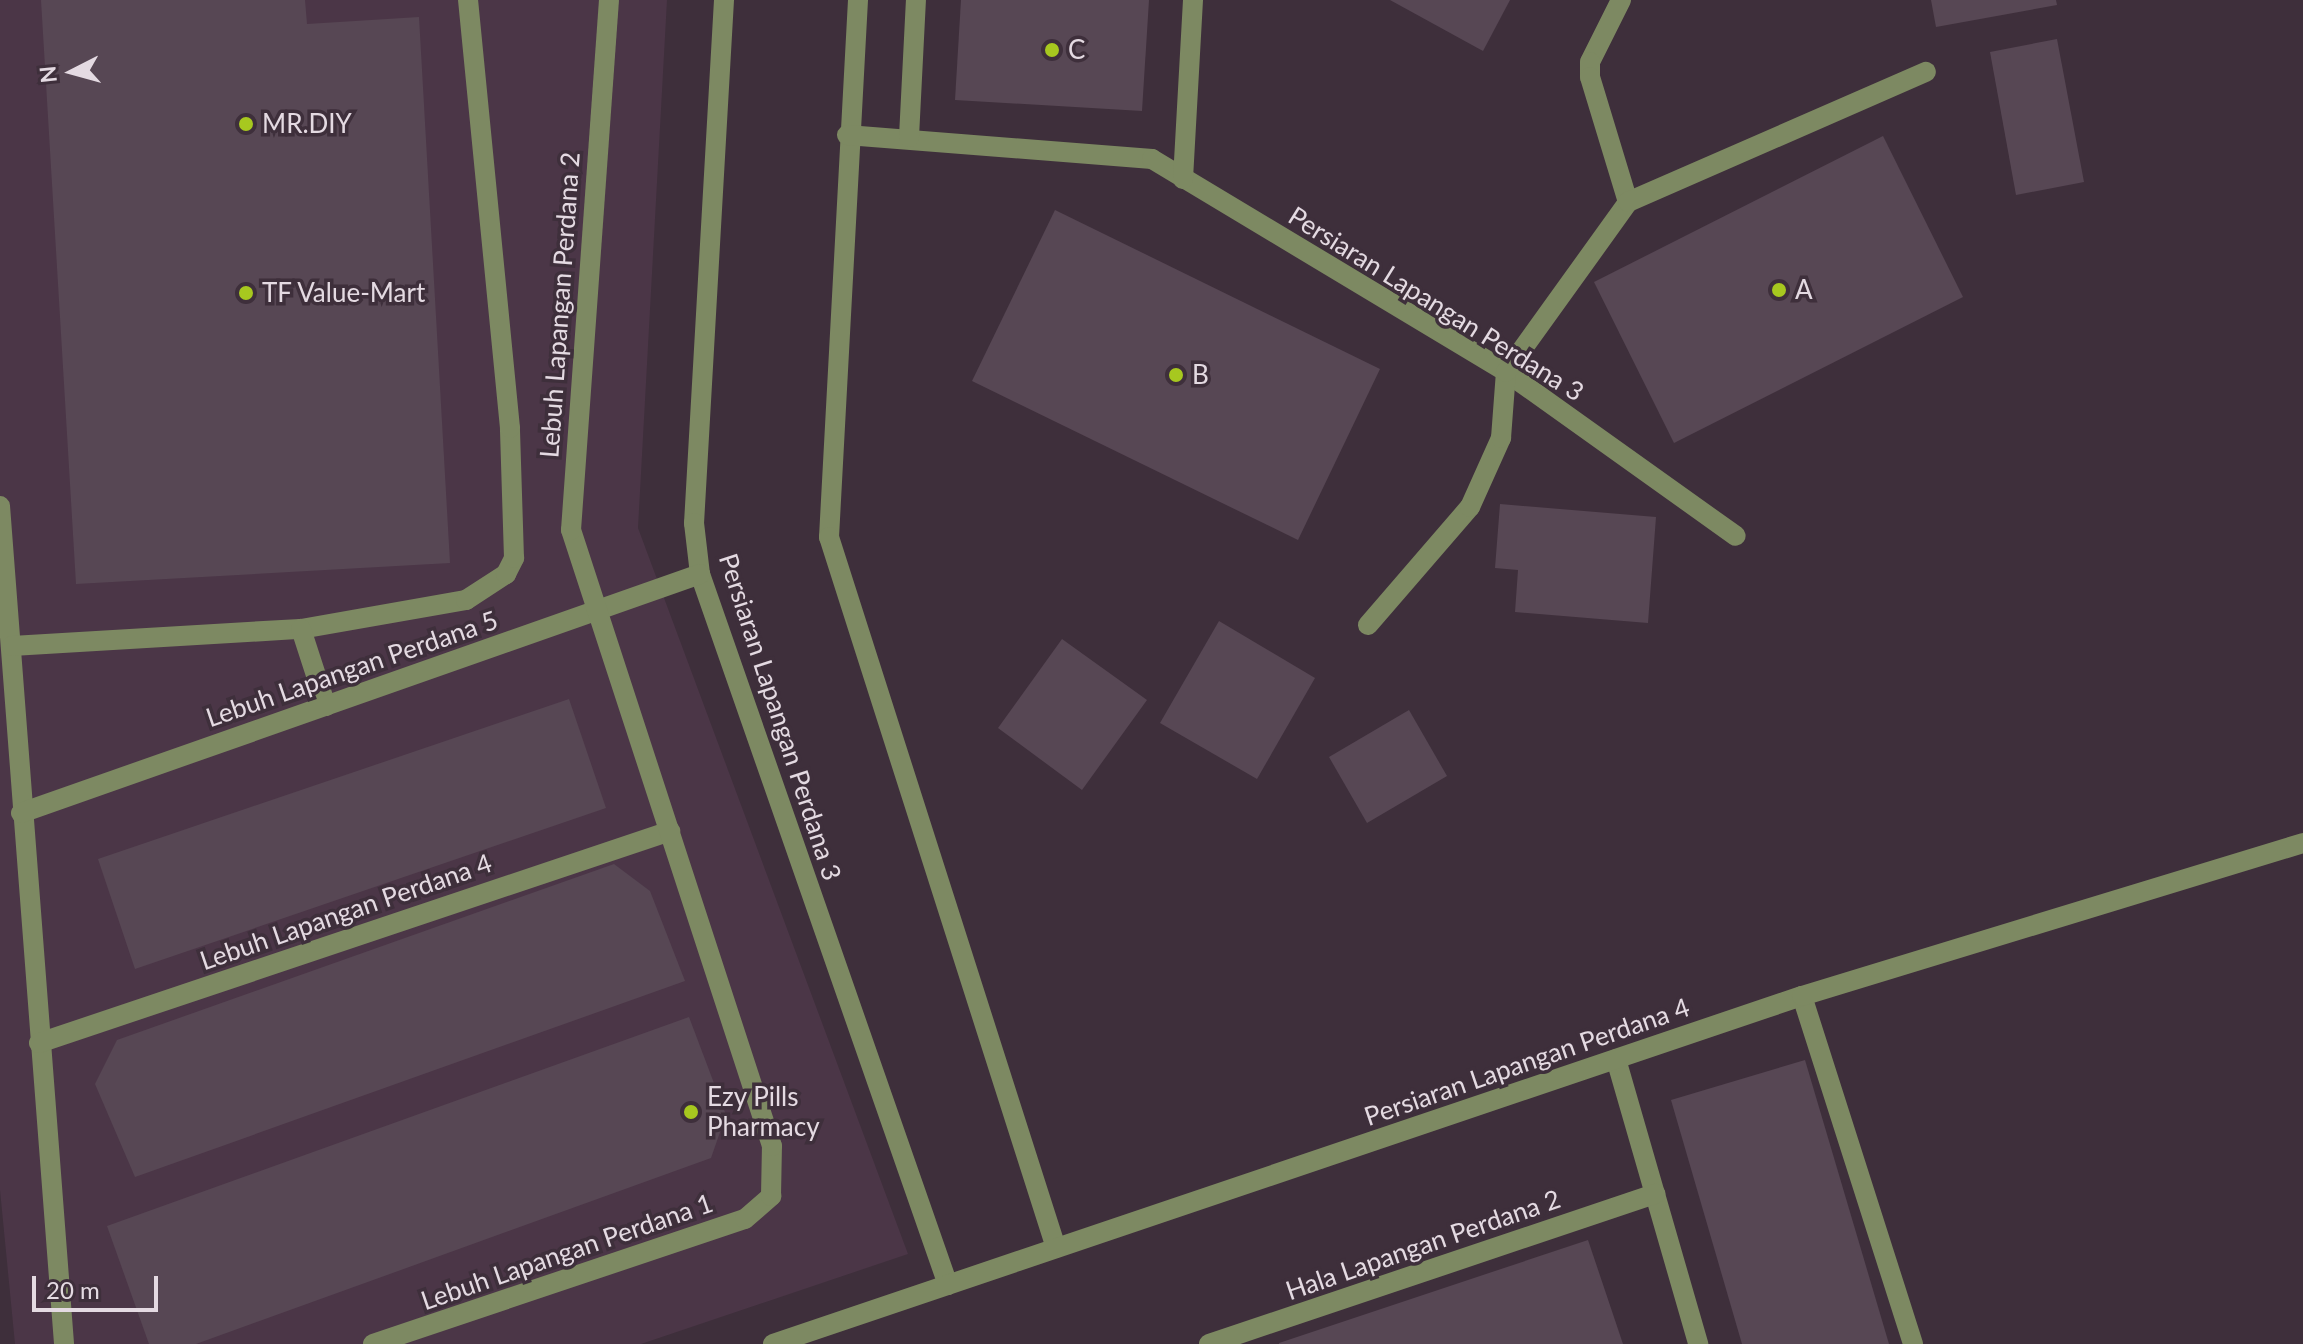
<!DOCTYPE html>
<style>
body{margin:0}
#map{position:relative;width:2303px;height:1344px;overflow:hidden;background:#3e2f3b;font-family:Lato,sans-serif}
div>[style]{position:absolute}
.built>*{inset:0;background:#4b3647}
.building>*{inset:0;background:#574754}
.minor>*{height:20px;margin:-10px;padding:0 10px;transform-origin:10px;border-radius:10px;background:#7d8962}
.dots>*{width:22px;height:22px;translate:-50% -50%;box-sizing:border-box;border:4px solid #3e2f3b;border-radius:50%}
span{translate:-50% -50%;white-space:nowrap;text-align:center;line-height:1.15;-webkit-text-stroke:7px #3e2f3b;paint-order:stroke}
.poi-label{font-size:26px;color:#e4dae2}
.left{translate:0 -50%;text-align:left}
.street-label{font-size:26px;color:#e4dae2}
.north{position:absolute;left:32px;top:32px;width:80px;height:80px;-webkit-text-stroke:6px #3e2f3b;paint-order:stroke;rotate:264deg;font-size:22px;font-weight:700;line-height:32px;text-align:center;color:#e4dae2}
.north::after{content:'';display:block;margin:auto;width:28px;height:36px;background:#e4dae2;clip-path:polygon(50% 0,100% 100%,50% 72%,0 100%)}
.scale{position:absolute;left:32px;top:1276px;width:126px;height:36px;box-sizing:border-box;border:4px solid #e4dae2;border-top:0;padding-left:10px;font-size:24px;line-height:28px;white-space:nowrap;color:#e4dae2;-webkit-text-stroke:6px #3e2f3b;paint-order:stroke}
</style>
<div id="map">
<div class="built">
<i style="clip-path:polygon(0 0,667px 0,638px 528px,908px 1254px,641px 1344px,15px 1344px,0 1190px)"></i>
</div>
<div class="building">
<i style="clip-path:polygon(41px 0,305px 0,307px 24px,419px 17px,450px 563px,76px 584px)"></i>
<i style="clip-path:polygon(961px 0,1149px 0,1142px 111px,955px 100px)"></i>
<i style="clip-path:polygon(1390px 0,1510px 0,1483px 51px)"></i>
<i style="clip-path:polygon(1931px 0,2056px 0,2057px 5px,1936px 27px)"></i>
<i style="clip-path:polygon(2057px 39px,2084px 182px,2016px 195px,1990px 52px)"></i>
<i style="clip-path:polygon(1883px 136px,1963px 297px,1674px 443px,1594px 282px)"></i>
<i style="clip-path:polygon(1055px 210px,1380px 369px,1298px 540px,972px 381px)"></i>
<i style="clip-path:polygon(1500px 504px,1656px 517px,1648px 623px,1515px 612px,1518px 570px,1495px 568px)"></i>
<i style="clip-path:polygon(1219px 621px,1315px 678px,1257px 779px,1160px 723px)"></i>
<i style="clip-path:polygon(1062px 639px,1147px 700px,1082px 790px,998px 728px)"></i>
<i style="clip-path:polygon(569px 699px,606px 808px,135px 969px,98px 859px)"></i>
<i style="clip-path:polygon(1409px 710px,1447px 776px,1367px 823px,1329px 757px)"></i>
<i style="clip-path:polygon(614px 864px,650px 891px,685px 981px,135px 1177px,95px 1084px,117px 1040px)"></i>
<i style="clip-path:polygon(689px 1017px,726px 1115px,711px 1158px,196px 1344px,149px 1344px,107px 1226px)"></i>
<i style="clip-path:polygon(1805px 1060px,1889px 1344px,1742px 1344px,1671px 1100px)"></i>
<i style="clip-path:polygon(1588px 1240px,1623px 1344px,1279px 1344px,1279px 1343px)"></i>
</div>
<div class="minor">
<i style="left:724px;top:0;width:524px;rotate:93.28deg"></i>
<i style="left:694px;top:523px;width:51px;rotate:83.3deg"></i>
<i style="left:700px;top:574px;width:753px;rotate:70.77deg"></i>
<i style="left:858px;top:0;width:538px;rotate:93.09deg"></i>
<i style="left:829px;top:537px;width:746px;rotate:72.29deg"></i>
<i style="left:1621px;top:0;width:69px;rotate:116.6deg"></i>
<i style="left:1590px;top:62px;width:15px;rotate:90deg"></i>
<i style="left:1590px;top:77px;width:131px;rotate:73.1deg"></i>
<i style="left:847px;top:135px;width:306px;rotate:4.5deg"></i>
<i style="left:1152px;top:159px;width:413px;rotate:31deg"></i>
<i style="left:1506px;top:372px;width:282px;rotate:35.5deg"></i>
<i style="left:909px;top:137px;width:137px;rotate:-87.1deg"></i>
<i style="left:1183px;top:179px;width:179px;rotate:-86.8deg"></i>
<i style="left:0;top:506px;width:840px;rotate:85.63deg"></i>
<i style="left:1368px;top:625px;width:156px;rotate:-49.2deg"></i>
<i style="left:1470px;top:507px;width:76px;rotate:-65.8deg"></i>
<i style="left:1501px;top:438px;width:66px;rotate:-85.7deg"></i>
<i style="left:1506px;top:372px;width:209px;rotate:-54.3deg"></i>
<i style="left:1628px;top:202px;width:325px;rotate:-23.6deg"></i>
<i style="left:301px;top:629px;width:168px;rotate:-10deg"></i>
<i style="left:466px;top:600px;width:48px;rotate:-33deg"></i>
<i style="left:506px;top:574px;width:18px;rotate:-63deg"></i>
<i style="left:514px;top:558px;width:130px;rotate:-91.8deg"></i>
<i style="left:510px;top:428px;width:430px;rotate:-95.6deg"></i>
<i style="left:12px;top:646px;width:289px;rotate:-3.4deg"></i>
<i style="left:301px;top:629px;width:81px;rotate:72deg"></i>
<i style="left:21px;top:813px;width:720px;rotate:-19.39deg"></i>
<i style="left:1802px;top:996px;width:365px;rotate:72.3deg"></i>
<i style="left:39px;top:1043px;width:666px;rotate:-18.57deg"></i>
<i style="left:1616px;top:1059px;width:297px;rotate:73.9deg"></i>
<i style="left:373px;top:1344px;width:392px;rotate:-18.6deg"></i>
<i style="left:745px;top:1219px;width:35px;rotate:-41deg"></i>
<i style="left:771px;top:1196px;width:50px;rotate:-88.9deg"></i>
<i style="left:772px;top:1146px;width:648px;rotate:-108.07deg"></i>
<i style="left:571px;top:530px;width:531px;rotate:-85.9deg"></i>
<i style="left:773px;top:1344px;width:1086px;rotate:-18.69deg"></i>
<i style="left:1802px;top:996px;width:524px;rotate:-16.98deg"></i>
<i style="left:1209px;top:1344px;width:471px;rotate:-18.6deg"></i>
</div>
<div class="dots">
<i style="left:1052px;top:50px;background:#a7c81f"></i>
<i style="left:246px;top:124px;background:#a7c81f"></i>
<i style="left:1779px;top:290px;background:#a7c81f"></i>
<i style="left:246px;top:293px;background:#a7c81f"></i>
<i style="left:1176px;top:375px;background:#a7c81f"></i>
<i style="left:691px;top:1112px;background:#a7c81f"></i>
</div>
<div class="poi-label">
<span class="left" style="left:1068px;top:50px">C</span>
<span class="left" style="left:262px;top:124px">MR.DIY</span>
<span class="left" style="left:1795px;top:290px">A</span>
<span class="left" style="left:262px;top:293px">TF Value-Mart</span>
<span class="left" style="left:1192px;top:375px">B</span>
<span class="left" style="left:707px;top:1112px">Ezy Pills<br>Pharmacy</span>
</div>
<div class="street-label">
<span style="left:1436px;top:304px;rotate:32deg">Persiaran Lapangan Perdana 3</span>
<span style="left:560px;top:305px;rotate:-86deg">Lebuh Lapangan Perdana 2</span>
<span style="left:352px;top:669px;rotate:-19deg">Lebuh Lapangan Perdana 5</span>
<span style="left:780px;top:717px;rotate:72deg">Persiaran Lapangan Perdana 3</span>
<span style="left:346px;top:912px;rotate:-19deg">Lebuh Lapangan Perdana 4</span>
<span style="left:1527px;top:1062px;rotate:-19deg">Persiaran Lapangan Perdana 4</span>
<span style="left:1423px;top:1245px;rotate:-19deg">Hala Lapangan Perdana 2</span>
<span style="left:567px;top:1252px;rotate:-19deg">Lebuh Lapangan Perdana 1</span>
</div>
<div class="north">N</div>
<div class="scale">20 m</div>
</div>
